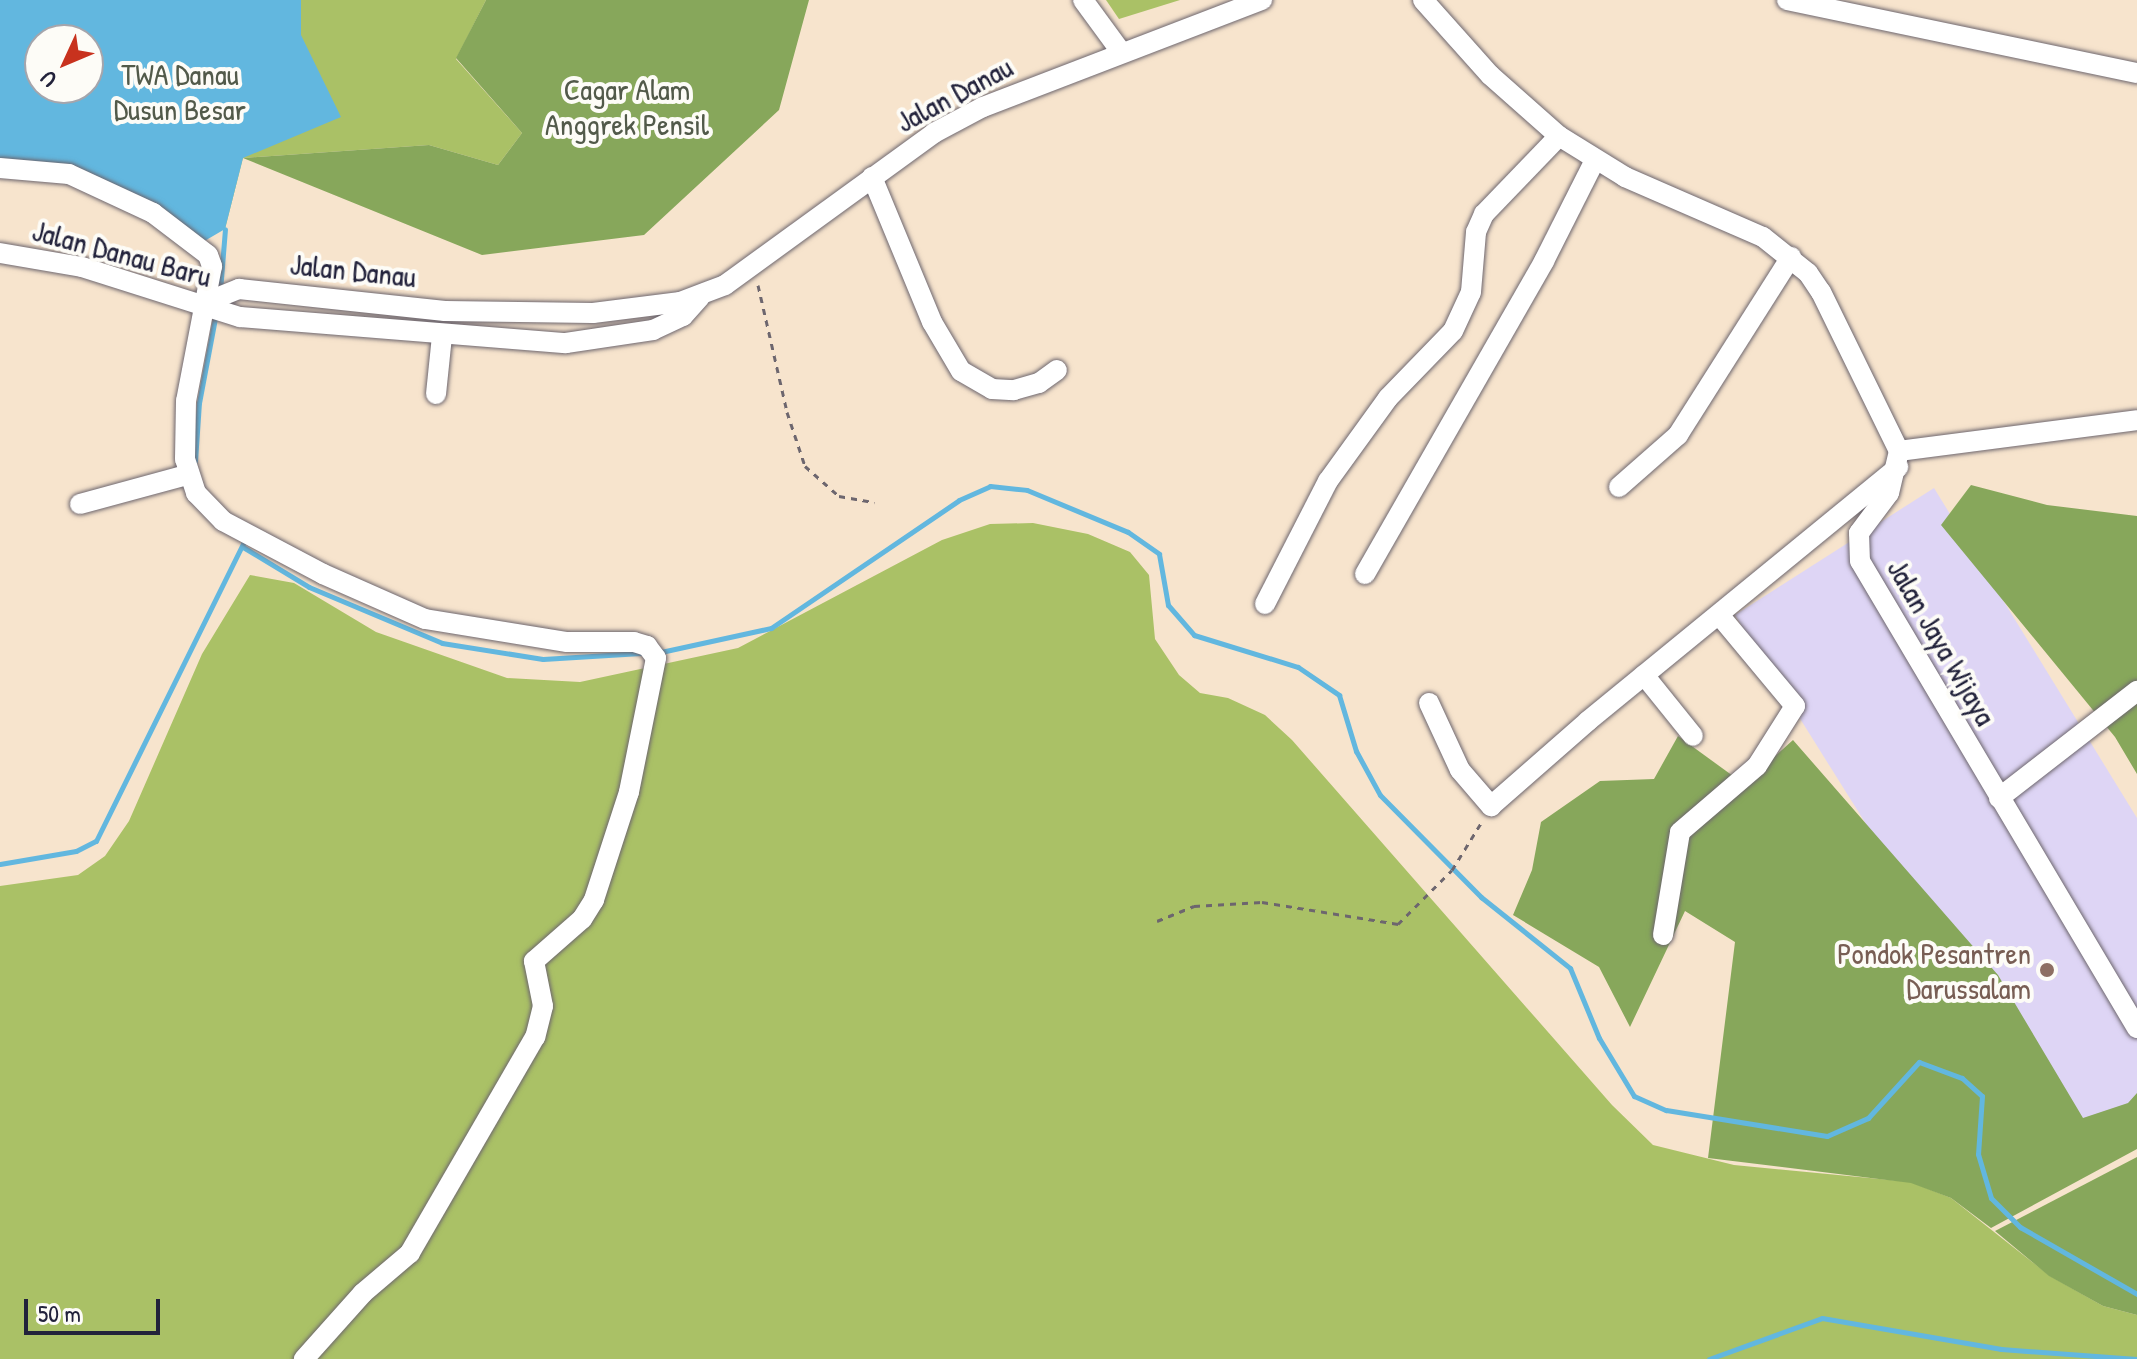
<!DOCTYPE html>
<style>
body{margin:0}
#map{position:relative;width:2137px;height:1359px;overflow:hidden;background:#f7e4cd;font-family:"Patrick Hand",sans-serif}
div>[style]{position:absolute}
.built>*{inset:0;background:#ded5f5}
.green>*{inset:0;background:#aac166}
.forest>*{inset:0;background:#87a75b}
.water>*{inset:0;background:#62b7df}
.stream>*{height:5px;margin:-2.5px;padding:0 2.5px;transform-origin:2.5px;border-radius:2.5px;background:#62b7df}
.path>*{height:3px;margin-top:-1.5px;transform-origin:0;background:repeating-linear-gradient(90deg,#6d666e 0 6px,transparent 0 12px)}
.roads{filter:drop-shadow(0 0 2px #6d666e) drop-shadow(0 0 2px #6d666e)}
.minor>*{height:20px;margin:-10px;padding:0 10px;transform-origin:10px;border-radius:10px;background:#fff}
.dots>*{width:22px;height:22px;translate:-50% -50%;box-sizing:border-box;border:4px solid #fdfcf7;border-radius:50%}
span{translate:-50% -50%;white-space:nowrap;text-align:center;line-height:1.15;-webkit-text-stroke:8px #fdfcf7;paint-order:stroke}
.park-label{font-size:30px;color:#525a4a}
.street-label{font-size:30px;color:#22223b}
.education-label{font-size:30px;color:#785e54}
.right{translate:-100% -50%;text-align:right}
.north{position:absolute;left:24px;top:24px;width:80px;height:80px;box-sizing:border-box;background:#fdfcf7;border:2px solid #a5a5ac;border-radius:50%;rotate:226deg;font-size:22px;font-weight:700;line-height:32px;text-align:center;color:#22223b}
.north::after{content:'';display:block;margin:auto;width:28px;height:36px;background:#c8321e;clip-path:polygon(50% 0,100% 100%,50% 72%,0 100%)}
.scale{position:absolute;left:24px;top:1299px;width:136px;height:36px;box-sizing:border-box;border:4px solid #22223b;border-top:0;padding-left:10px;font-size:24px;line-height:28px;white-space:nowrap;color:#22223b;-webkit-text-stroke:6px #fdfcf7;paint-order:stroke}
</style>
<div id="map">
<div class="built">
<i style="clip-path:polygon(1934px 488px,2137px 818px,2137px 1121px,2076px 1159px,1735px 615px)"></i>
</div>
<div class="green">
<i style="clip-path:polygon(evenodd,0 0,486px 0,456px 59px,522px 133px,498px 165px,429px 145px,243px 158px,225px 229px,69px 174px,0 0,40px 40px,88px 40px,88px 88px,40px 88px,40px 40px)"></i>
<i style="clip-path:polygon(1106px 0,1180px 0,1119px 19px)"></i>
<i style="clip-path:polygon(1033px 523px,1088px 534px,1130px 552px,1149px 575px,1155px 639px,1179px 675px,1200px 693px,1228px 698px,1265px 715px,1292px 740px,1612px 1105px,1653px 1145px,1734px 1165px,1911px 1182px,1951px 1198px,2050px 1276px,2103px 1306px,2137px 1315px,2137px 1359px,0 1359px,0 886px,78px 875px,105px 856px,129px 821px,202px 654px,250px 575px,294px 583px,376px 632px,507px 678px,580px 682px,738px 648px,942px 540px,990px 524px)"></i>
</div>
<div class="forest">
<i style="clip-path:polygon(486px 0,809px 0,779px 110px,644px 235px,482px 255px,243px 158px,429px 145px,498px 165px,522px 133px,456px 58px)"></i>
<i style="clip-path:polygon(1971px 485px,2047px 505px,2137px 516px,2137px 774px,2115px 737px,1941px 525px)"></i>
<i style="clip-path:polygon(1678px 736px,1744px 784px,1793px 740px,1998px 975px,2083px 1118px,2128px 1103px,2137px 1093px,2137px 1149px,1991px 1228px,1951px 1198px,1911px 1183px,1708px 1158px,1735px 942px,1685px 911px,1630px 1027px,1599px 967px,1513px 915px,1532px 870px,1541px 822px,1600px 781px,1654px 779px)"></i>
<i style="clip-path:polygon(2137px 1157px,2137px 1315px,2103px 1306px,2049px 1276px,1995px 1231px)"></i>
</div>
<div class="water">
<i style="clip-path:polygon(evenodd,0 0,301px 0,301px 35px,341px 117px,243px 158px,225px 229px,196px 246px,69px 174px,0 168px,0 0,40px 40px,88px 40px,88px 88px,40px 88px,40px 40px)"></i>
</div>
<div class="stream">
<i style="left:220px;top:291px;width:62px;rotate:-85.4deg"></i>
<i style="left:195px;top:461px;width:58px;rotate:-86.1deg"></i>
<i style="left:199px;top:403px;width:92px;rotate:-79.3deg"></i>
<i style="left:243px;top:547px;width:77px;rotate:31.2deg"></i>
<i style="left:309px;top:587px;width:144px;rotate:22.8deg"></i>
<i style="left:442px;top:643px;width:102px;rotate:9deg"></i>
<i style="left:543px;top:659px;width:98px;rotate:-3.5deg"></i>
<i style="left:661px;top:652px;width:113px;rotate:-12.3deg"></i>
<i style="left:771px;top:628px;width:227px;rotate:-34.2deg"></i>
<i style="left:959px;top:500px;width:34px;rotate:-24deg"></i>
<i style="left:990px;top:486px;width:37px;rotate:6deg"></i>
<i style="left:1027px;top:490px;width:109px;rotate:22.6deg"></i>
<i style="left:1128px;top:532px;width:38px;rotate:35deg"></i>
<i style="left:1159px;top:554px;width:52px;rotate:80deg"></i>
<i style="left:1168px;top:605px;width:40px;rotate:49deg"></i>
<i style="left:1194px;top:635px;width:109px;rotate:17.1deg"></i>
<i style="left:1298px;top:667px;width:50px;rotate:34.3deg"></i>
<i style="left:1339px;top:695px;width:59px;rotate:73.1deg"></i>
<i style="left:1356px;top:751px;width:50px;rotate:61.4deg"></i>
<i style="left:1380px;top:795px;width:144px;rotate:45.3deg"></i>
<i style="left:1481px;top:897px;width:114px;rotate:38.6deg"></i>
<i style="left:1570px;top:968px;width:76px;rotate:67.5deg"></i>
<i style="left:1599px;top:1038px;width:68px;rotate:58.9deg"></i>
<i style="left:1634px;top:1096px;width:35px;rotate:24deg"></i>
<i style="left:1666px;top:1110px;width:163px;rotate:9.2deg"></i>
<i style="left:1827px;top:1136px;width:45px;rotate:-23.7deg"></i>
<i style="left:1868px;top:1118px;width:76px;rotate:-47.7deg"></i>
<i style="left:1919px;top:1062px;width:46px;rotate:20.4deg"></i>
<i style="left:1962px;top:1078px;width:27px;rotate:42deg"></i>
<i style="left:1982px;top:1096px;width:58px;rotate:93.9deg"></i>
<i style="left:1978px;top:1154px;width:46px;rotate:73.5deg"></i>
<i style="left:1991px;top:1198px;width:41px;rotate:45deg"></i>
<i style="left:2020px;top:1227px;width:135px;rotate:29.8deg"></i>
<i style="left:0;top:864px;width:77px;rotate:-9.7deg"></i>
<i style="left:76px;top:851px;width:22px;rotate:-27deg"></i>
<i style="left:96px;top:841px;width:338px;rotate:-63.7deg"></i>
<i style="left:1709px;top:1359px;width:120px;rotate:-19.9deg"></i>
<i style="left:1822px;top:1318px;width:182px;rotate:9.8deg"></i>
<i style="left:2001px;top:1349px;width:136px;rotate:4.2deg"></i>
</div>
<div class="path">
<i style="left:758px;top:285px;width:130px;rotate:77.1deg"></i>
<i style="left:787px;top:412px;width:57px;rotate:71.6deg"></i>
<i style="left:805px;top:466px;width:45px;rotate:41.4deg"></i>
<i style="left:839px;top:496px;width:36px;rotate:10deg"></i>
<i style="left:1157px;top:921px;width:40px;rotate:-22deg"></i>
<i style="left:1194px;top:906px;width:68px;rotate:-3.4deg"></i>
<i style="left:1262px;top:902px;width:138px;rotate:9.2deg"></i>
<i style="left:1398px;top:924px;width:76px;rotate:-45deg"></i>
<i style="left:1452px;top:870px;width:55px;rotate:-58.3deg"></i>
</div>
<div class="roads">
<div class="minor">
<i style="left:1083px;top:0;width:64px;rotate:53.8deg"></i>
<i style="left:1423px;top:0;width:101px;rotate:48.2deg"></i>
<i style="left:1490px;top:75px;width:92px;rotate:41.5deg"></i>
<i style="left:1559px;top:136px;width:78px;rotate:31.8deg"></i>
<i style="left:1625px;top:177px;width:150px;rotate:23.5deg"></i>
<i style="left:1763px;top:237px;width:58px;rotate:38.7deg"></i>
<i style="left:1808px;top:273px;width:23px;rotate:56deg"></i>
<i style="left:1821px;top:292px;width:177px;rotate:63.9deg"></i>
<i style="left:1899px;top:451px;width:43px;rotate:103.4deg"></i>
<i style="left:1889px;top:493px;width:50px;rotate:126.9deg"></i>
<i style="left:1859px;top:533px;width:28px;rotate:88deg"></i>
<i style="left:1860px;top:561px;width:543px;rotate:59.33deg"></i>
<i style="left:1787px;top:0;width:358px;rotate:11.8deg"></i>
<i style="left:0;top:168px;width:69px;rotate:5deg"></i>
<i style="left:69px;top:174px;width:93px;rotate:24.9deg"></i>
<i style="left:153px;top:213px;width:69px;rotate:37.4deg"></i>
<i style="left:208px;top:255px;width:12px;rotate:70deg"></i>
<i style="left:212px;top:266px;width:137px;rotate:100.9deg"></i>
<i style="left:186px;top:401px;width:58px;rotate:91deg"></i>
<i style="left:185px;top:459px;width:36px;rotate:72deg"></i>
<i style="left:196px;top:493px;width:39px;rotate:46deg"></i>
<i style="left:223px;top:521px;width:113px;rotate:27.9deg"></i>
<i style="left:323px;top:574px;width:111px;rotate:23.8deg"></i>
<i style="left:425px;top:619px;width:144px;rotate:9.2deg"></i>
<i style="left:567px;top:642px;width:67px"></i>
<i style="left:634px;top:642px;width:14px;rotate:17deg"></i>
<i style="left:647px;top:646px;width:15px;rotate:53deg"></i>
<i style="left:656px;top:658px;width:137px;rotate:101.4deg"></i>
<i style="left:629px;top:792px;width:114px;rotate:108deg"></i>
<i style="left:594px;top:900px;width:22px;rotate:122deg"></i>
<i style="left:582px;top:919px;width:64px;rotate:138.8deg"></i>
<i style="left:534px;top:961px;width:46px;rotate:78.7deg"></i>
<i style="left:543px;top:1006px;width:32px;rotate:104deg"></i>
<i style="left:535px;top:1037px;width:250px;rotate:120.1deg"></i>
<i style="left:410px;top:1253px;width:62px;rotate:139.6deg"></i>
<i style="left:363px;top:1293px;width:89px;rotate:131.8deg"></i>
<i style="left:872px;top:177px;width:157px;rotate:67.5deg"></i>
<i style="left:932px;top:322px;width:57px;rotate:59.4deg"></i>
<i style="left:961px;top:371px;width:36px;rotate:30deg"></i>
<i style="left:992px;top:389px;width:22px;rotate:3deg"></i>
<i style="left:1014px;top:390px;width:26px;rotate:-16deg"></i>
<i style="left:1039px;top:383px;width:22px;rotate:-36deg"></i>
<i style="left:0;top:253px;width:83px;rotate:9.7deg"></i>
<i style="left:82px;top:267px;width:166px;rotate:17.6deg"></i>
<i style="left:240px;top:317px;width:327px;rotate:4.6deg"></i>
<i style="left:566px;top:343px;width:88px;rotate:-8.5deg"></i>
<i style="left:653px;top:330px;width:33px;rotate:-25deg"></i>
<i style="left:683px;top:316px;width:25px;rotate:-48deg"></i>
<i style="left:204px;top:303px;width:38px;rotate:-22deg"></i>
<i style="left:239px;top:289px;width:207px;rotate:6.1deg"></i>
<i style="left:445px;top:311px;width:148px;rotate:0.8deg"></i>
<i style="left:593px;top:313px;width:88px;rotate:-7.2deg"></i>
<i style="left:680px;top:302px;width:48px;rotate:-20.7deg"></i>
<i style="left:725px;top:285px;width:258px;rotate:-36deg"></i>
<i style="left:934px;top:133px;width:55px;rotate:-28deg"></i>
<i style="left:983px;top:107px;width:299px;rotate:-21deg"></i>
<i style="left:436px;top:394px;width:58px;rotate:-84.1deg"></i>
<i style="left:1899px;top:451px;width:240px;rotate:-7.4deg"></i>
<i style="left:1619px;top:487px;width:79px;rotate:-41.4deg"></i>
<i style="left:1678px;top:435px;width:211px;rotate:-57.6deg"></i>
<i style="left:80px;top:504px;width:111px;rotate:-15.2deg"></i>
<i style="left:1365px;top:574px;width:361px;rotate:-60.2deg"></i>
<i style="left:1544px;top:261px;width:113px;rotate:-63.2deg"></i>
<i style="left:1265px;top:604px;width:138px;rotate:-62.9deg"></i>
<i style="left:1328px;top:481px;width:102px;rotate:-54.1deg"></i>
<i style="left:1388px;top:398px;width:93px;rotate:-45.9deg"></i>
<i style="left:1453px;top:331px;width:43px;rotate:-65.2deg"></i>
<i style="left:1471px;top:292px;width:60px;rotate:-85.2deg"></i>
<i style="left:1476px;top:232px;width:20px;rotate:-66deg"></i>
<i style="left:1484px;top:214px;width:108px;rotate:-46.1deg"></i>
<i style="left:1644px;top:675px;width:78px;rotate:51.2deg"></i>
<i style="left:1429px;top:703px;width:74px;rotate:65.2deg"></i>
<i style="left:1460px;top:770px;width:48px;rotate:49.3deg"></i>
<i style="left:1491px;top:806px;width:129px;rotate:-41.2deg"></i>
<i style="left:1588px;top:721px;width:401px;rotate:-39.3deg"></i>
<i style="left:1999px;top:798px;width:175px;rotate:-37.8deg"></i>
<i style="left:1663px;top:935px;width:104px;rotate:-80.6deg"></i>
<i style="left:1680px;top:832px;width:101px;rotate:-40.6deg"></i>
<i style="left:1757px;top:766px;width:71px;rotate:-57.7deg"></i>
<i style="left:1795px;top:706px;width:117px;rotate:-129.8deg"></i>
</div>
</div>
<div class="dots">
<i style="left:2047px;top:970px;background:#8d6e63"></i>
</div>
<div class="park-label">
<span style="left:180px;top:91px">TWA Danau<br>Dusun Besar</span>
<span style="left:627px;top:106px">Cagar Alam<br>Anggrek Pensil</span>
</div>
<div class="street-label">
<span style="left:954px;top:94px;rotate:-28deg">Jalan Danau</span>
<span style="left:122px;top:253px;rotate:15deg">Jalan Danau Baru</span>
<span style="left:353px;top:270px;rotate:6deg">Jalan Danau</span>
<span style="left:1942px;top:642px;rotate:60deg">Jalan Jaya Wijaya</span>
</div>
<div class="education-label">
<span class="right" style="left:2031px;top:970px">Pondok Pesantren<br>Darussalam</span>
</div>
<div class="north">U</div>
<div class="scale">50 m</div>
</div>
